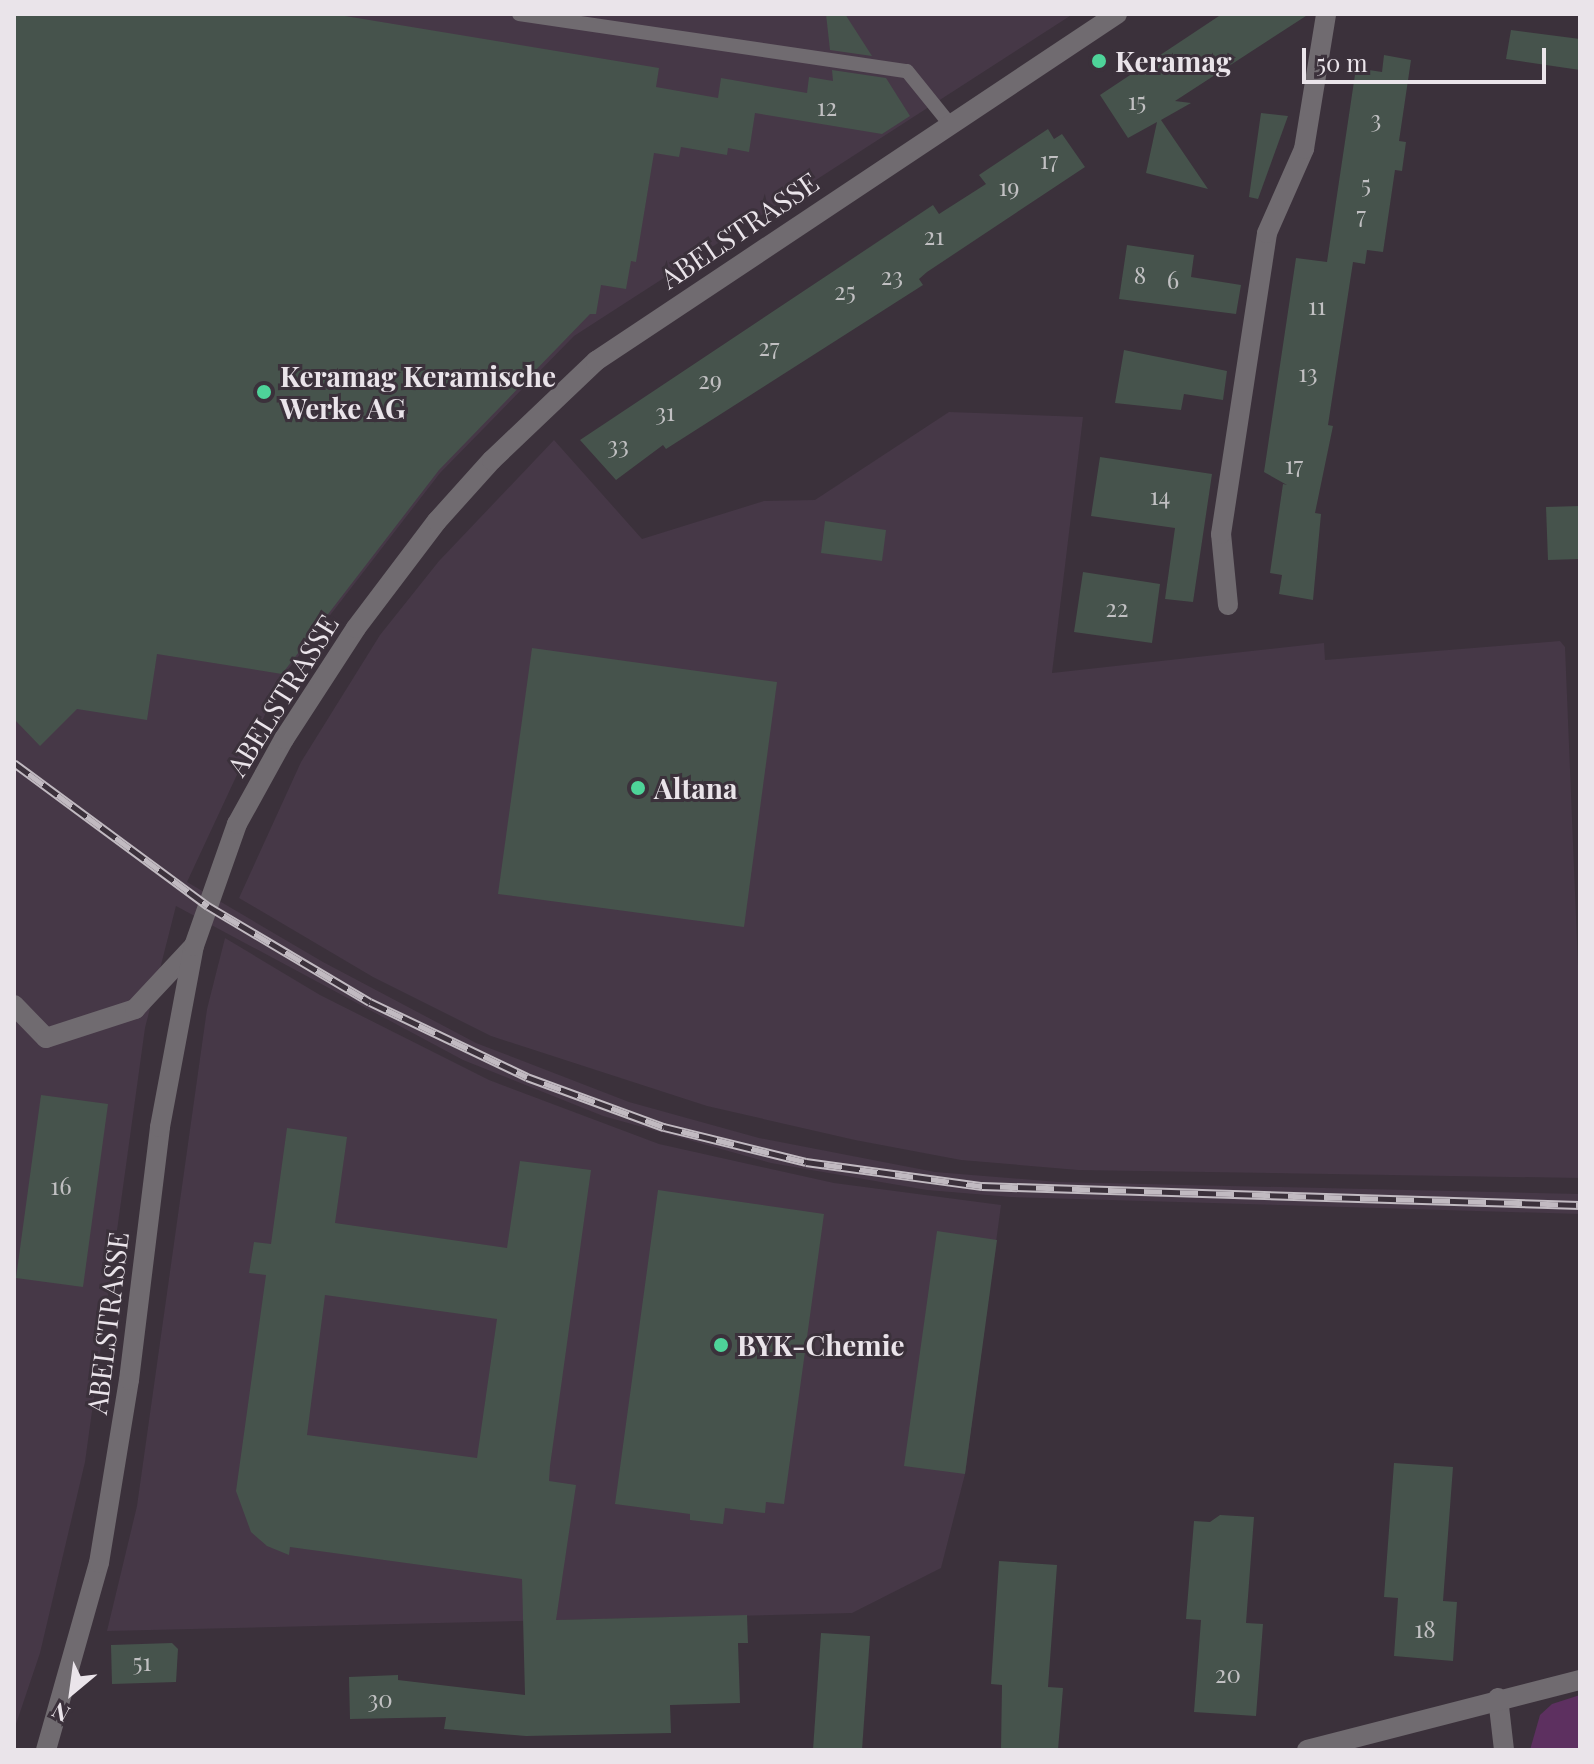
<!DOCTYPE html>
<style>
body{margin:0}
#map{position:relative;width:1594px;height:1764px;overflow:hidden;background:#3b313b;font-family:"Playfair Display",serif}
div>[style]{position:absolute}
.built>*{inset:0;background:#463847}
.green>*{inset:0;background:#5d3060}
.building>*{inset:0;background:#46534c}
.service>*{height:14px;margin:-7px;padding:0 7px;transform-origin:7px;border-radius:7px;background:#706b70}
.minor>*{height:20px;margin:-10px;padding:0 10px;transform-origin:10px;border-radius:10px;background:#706b70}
.rail>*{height:9px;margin-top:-4.5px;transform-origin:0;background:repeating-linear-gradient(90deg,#3b313b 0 18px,#c1bac1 0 36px);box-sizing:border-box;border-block:2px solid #c1bac1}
.dots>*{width:22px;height:22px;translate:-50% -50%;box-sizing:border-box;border:4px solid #3b313b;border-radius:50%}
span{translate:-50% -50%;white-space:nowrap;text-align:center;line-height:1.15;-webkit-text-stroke:6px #3b313b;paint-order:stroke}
.number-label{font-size:24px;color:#c1c0c2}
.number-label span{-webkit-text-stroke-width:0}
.poi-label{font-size:28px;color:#eae4ea;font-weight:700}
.left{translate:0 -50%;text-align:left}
.street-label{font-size:28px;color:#eae4ea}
.frame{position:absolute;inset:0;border:16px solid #eae4ea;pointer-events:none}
.north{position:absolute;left:32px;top:1652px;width:80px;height:80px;-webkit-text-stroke:6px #3b313b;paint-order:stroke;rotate:209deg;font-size:22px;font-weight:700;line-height:32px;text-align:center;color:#eae4ea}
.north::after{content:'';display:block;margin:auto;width:28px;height:36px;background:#eae4ea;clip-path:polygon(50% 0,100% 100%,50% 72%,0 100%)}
.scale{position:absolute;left:1302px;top:48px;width:244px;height:36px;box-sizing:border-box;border:4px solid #eae4ea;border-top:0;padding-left:10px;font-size:24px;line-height:28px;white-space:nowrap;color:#eae4ea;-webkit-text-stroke:6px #3b313b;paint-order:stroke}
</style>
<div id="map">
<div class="built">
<i style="clip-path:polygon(14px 14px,1073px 14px,574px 336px,440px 473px,283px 676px,187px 882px,323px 962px,476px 1043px,629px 1102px,759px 1138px,935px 1172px,1059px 1182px,1580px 1194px,1580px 1214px,1011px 1197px,927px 1190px,771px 1163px,603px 1116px,463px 1060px,176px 906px,145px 1028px,85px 1462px,40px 1653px,14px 1730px)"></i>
<i style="clip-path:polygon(949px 412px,1083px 417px,1052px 673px,1324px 643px,1325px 660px,1560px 641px,1565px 647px,1580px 1015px,1580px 1178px,1078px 1170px,961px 1160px,855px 1140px,707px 1106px,491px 1036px,373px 977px,239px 898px,301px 762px,380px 635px,439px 561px,554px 440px,642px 539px,764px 501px,815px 500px)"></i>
<i style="clip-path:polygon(225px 938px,320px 995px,489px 1080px,659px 1144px,834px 1183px,1001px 1205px,965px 1474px,941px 1568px,852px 1613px,107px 1631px,137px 1506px,207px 1009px)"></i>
</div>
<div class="green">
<i style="clip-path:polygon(1580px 1695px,1580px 1750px,1530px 1750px,1540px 1715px,1552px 1704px)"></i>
</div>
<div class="building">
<i style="clip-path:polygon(14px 14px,333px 14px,659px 68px,656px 87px,718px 98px,721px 78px,807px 93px,809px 77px,833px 81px,832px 70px,886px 78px,910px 116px,882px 134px,755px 113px,749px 152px,728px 148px,727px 155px,681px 147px,679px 157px,654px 153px,636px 262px,631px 261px,626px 289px,601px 285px,596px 314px,590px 314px,439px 470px,282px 674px,157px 654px,147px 720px,77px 709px,40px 746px,14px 719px)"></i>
<i style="clip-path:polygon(826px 14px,845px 14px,872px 56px,830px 50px)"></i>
<i style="clip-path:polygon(1222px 14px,1309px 14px,1175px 101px,1191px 103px,1161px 120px,1208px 189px,1146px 173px,1157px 122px,1128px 138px,1100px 95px)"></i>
<i style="clip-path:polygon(1511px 30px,1580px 39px,1580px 70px,1506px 59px)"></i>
<i style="clip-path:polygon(1384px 55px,1411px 60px,1399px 141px,1406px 142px,1402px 171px,1395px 170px,1383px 252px,1367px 250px,1365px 264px,1353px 262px,1328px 425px,1333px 426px,1315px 513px,1321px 514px,1313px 600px,1279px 594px,1282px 575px,1270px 573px,1283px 484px,1287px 485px,1264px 472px,1296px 258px,1327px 262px,1356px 68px,1382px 72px)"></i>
<i style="clip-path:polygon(1261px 113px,1288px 116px,1258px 199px,1249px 197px)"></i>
<i style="clip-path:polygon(1048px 129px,1054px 139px,1062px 134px,1085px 167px,927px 272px,919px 279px,923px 285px,666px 449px,663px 445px,616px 480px,580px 440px,933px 205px,939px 214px,986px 184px,979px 175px)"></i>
<i style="clip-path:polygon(1127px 245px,1194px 255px,1191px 277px,1241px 285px,1236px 314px,1119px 299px)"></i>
<i style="clip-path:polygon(1124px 350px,1227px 371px,1223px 400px,1184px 394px,1181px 410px,1115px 403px)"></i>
<i style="clip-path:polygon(1100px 457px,1212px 474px,1193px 602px,1165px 599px,1175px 528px,1091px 516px)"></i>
<i style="clip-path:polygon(1580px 506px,1580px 559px,1548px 560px,1546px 507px)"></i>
<i style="clip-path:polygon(825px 521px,886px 530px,882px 561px,821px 553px)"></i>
<i style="clip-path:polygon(1083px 572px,1160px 584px,1152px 643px,1074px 632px)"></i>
<i style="clip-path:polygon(532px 648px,777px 682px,744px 927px,498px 894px)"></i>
<i style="clip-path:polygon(41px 1095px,108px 1104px,83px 1287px,16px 1278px)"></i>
<i style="clip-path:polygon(evenodd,287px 1128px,347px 1137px,335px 1223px,507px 1248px,520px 1161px,591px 1170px,550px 1466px,549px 1481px,576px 1485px,556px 1620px,747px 1615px,748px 1643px,738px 1643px,740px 1703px,670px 1705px,671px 1733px,526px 1736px,444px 1729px,446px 1717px,350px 1719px,349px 1677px,398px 1675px,398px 1680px,525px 1695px,522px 1579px,290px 1547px,289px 1555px,267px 1546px,251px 1532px,236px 1491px,266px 1275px,249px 1273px,254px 1242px,271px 1244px,287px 1128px,325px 1295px,497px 1319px,477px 1458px,307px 1435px,325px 1295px)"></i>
<i style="clip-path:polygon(658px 1190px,824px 1214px,784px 1504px,766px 1502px,765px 1513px,725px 1508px,723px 1524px,690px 1520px,690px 1514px,615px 1504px)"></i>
<i style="clip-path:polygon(937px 1231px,997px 1240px,965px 1474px,904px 1466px)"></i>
<i style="clip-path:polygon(1394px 1463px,1453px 1467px,1443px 1601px,1457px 1602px,1453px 1661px,1394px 1656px,1398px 1598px,1384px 1597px)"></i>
<i style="clip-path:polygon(1220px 1515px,1254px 1517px,1246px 1623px,1263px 1624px,1256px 1716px,1194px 1712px,1201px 1620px,1186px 1619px,1194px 1521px,1210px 1522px)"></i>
<i style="clip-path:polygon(999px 1561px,1057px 1565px,1048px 1687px,1063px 1688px,1058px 1750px,1001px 1750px,1002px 1685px,991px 1684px)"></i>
<i style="clip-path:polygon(821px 1633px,870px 1636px,862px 1750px,813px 1750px)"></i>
<i style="clip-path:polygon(172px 1643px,178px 1649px,176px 1682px,112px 1684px,111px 1645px)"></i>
</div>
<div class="service">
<i style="left:519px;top:14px;width:392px;rotate:8.4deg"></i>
<i style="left:907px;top:71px;width:67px;rotate:51.1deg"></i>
</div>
<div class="minor">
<i style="left:1228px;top:605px;width:71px;rotate:-95.6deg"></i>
<i style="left:1221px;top:534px;width:304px;rotate:-81.3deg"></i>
<i style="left:1267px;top:233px;width:92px;rotate:-66.2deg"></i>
<i style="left:1304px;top:149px;width:137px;rotate:-80.7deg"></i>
<i style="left:14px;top:1005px;width:46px;rotate:45.9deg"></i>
<i style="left:46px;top:1038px;width:94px;rotate:-18deg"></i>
<i style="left:135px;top:1009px;width:85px;rotate:-46.9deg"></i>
<i style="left:1498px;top:1698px;width:52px;rotate:83.4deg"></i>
<i style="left:46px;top:1750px;width:194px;rotate:-74.2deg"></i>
<i style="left:99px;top:1563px;width:185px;rotate:-80.7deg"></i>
<i style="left:129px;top:1380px;width:255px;rotate:-83deg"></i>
<i style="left:160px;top:1127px;width:184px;rotate:-79.4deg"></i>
<i style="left:194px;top:946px;width:129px;rotate:-70.6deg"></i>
<i style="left:237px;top:824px;width:97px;rotate:-61.1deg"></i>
<i style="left:284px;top:739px;width:132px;rotate:-57deg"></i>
<i style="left:356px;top:628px;width:134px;rotate:-52.9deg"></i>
<i style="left:437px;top:521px;width:82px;rotate:-48deg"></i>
<i style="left:492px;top:460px;width:144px;rotate:-43.6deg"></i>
<i style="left:596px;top:361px;width:626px;rotate:-33.66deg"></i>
<i style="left:1307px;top:1750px;width:282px;rotate:-14.4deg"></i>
</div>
<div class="rail">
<i style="left:14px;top:763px;width:241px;rotate:36.4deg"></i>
<i style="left:208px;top:906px;width:188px;rotate:30.7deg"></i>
<i style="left:370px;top:1002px;width:174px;rotate:25.5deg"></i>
<i style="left:527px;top:1077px;width:146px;rotate:20.1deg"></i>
<i style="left:664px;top:1127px;width:146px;rotate:13.8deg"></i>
<i style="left:806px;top:1162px;width:178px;rotate:7.8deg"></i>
<i style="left:982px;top:1186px;width:598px;rotate:1.82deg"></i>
</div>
<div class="dots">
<i style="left:1099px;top:61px;background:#4ed399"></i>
<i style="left:264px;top:392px;background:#4ed399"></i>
<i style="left:638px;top:788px;background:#4ed399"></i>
<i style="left:721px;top:1345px;background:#4ed399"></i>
</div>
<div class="number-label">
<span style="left:1137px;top:101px">15</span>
<span style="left:827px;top:107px">12</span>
<span style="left:1376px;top:119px">3</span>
<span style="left:1049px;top:160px">17</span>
<span style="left:1366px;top:184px">5</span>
<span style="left:1009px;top:187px">19</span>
<span style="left:1361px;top:215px">7</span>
<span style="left:934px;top:236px">21</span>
<span style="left:1140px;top:275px">8</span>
<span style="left:892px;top:276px">23</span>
<span style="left:1173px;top:280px">6</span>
<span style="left:845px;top:291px">25</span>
<span style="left:1317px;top:306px">11</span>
<span style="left:769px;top:347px">27</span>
<span style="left:1308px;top:373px">13</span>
<span style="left:710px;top:380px">29</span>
<span style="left:665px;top:412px">31</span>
<span style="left:618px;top:445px">33</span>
<span style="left:1294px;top:465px">17</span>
<span style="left:1160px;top:496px">14</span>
<span style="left:1117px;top:608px">22</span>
<span style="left:61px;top:1186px">16</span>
<span style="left:1425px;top:1629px">18</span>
<span style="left:142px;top:1662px">51</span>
<span style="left:1228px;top:1674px">20</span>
<span style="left:380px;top:1699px">30</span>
</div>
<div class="poi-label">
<span class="left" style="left:1115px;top:61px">Keramag</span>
<span class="left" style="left:280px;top:392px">Keramag Keramische<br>Werke AG</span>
<span class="left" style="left:654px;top:788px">Altana</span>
<span class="left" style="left:737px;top:1345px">BYK-Chemie</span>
</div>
<div class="street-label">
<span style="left:739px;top:230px;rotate:-34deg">ABELSTRASSE</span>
<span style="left:282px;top:695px;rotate:-58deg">ABELSTRASSE</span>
<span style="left:107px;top:1323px;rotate:-83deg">ABELSTRASSE</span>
</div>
<div class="frame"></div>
<div class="north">N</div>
<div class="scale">50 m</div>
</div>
